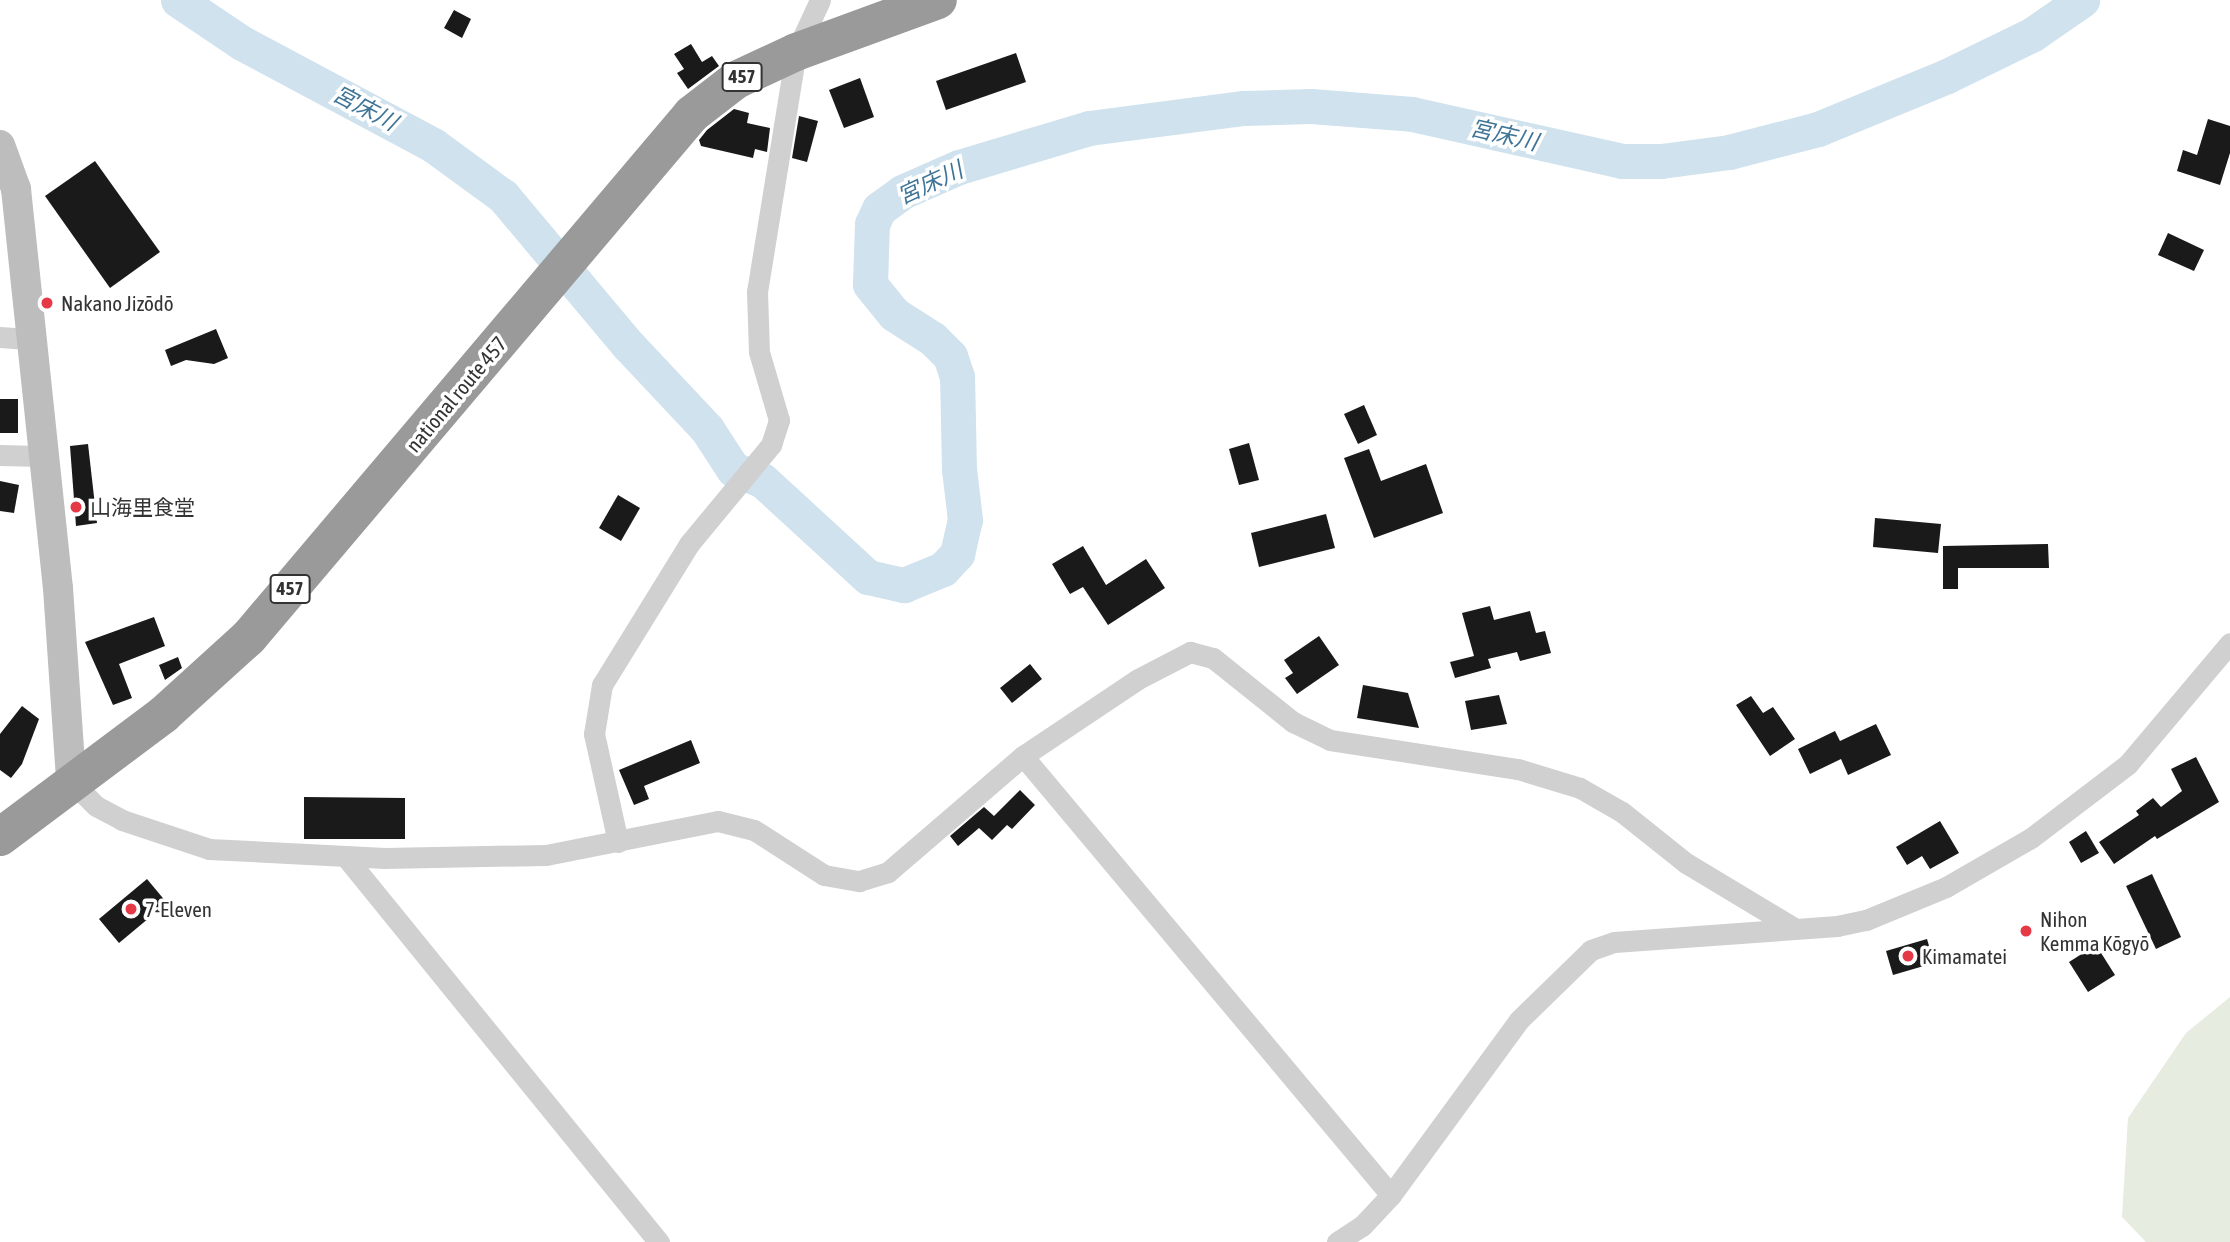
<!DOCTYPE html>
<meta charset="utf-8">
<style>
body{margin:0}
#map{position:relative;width:2230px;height:1242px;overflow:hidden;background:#fff;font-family:"Asap Condensed","Noto Sans JP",sans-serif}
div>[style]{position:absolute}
.green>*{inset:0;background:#e6ecdf}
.river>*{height:35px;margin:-17.5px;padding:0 17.5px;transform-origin:17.5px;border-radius:17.5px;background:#cfe2ee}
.building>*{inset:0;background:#1a1a1a}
.street>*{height:21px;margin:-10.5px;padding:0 10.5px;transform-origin:10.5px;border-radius:10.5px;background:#d0d0d0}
.secondary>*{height:30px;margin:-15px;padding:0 15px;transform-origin:15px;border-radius:15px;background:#bdbdbd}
.highway>*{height:38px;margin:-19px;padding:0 19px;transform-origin:19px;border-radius:19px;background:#9a9a9a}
.dots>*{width:19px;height:19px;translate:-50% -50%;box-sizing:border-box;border:4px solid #fff;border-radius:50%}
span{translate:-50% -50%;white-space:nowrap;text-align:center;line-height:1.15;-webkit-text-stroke:7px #fff;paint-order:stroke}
.shield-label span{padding:2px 5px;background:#fff;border:2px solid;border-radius:5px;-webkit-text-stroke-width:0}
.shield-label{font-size:19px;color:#333;font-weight:700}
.poi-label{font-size:21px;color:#333}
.left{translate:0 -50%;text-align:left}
.street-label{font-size:21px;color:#333}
.water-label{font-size:23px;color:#3f7597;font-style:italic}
</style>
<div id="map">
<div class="green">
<i style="clip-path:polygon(2230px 997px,2230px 1242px,2146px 1242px,2122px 1217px,2128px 1118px,2186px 1033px)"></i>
</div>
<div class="river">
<i style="left:178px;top:0;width:77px;rotate:33.9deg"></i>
<i style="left:242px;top:43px;width:217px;rotate:28.1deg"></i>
<i style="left:433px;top:145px;width:87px;rotate:36.1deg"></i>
<i style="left:503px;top:196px;width:196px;rotate:50deg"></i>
<i style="left:629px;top:346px;width:114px;rotate:46.8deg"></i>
<i style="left:707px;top:429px;width:48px;rotate:57deg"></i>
<i style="left:733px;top:469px;width:31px;rotate:21deg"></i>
<i style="left:762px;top:480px;width:144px;rotate:42.5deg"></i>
<i style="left:868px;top:577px;width:37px;rotate:13deg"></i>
<i style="left:904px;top:585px;width:42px;rotate:-22.3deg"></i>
<i style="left:943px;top:569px;width:21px;rotate:-47deg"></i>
<i style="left:957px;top:554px;width:35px;rotate:-77deg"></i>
<i style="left:965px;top:520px;width:51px;rotate:-96.7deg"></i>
<i style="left:959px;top:469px;width:92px;rotate:-91.2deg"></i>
<i style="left:957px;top:377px;width:22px;rotate:-108deg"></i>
<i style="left:950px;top:356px;width:24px;rotate:-135deg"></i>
<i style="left:933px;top:339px;width:46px;rotate:-147.3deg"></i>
<i style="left:894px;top:314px;width:38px;rotate:-129deg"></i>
<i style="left:870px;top:284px;width:60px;rotate:-88.1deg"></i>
<i style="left:872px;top:224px;width:17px;rotate:-65deg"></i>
<i style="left:879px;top:209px;width:29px;rotate:-36deg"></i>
<i style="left:902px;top:192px;width:62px;rotate:-23.7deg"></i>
<i style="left:959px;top:167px;width:136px;rotate:-16.7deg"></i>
<i style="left:1089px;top:128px;width:156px;rotate:-7.4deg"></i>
<i style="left:1244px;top:108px;width:67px;rotate:-1.7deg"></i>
<i style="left:1311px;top:106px;width:101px;rotate:4.5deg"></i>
<i style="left:1412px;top:114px;width:215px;rotate:12.6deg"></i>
<i style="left:1622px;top:161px;width:39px"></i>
<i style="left:1661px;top:161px;width:69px;rotate:-7.5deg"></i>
<i style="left:1729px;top:152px;width:92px;rotate:-14.5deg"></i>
<i style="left:1818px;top:129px;width:139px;rotate:-22.3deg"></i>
<i style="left:1947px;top:76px;width:96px;rotate:-26deg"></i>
<i style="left:2033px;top:34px;width:60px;rotate:-34.8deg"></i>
</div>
<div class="building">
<i style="clip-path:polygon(454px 10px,471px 19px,462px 38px,444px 28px)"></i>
<i style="clip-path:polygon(691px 44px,702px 62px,712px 56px,719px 66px,688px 89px,677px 73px,684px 69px,674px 54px)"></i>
<i style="clip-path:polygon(1016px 53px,1026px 82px,946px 110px,936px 81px)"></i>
<i style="clip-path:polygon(860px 78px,874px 117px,844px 128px,829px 90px)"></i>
<i style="clip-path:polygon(734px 109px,749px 113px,747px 123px,770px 128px,767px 152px,755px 149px,753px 158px,701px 146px,699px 140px,707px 130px)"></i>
<i style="clip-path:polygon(799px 116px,818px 121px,807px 162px,792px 158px)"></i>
<i style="clip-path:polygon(2208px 119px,2230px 126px,2230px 153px,2220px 185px,2177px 171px,2183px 150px,2197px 155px)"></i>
<i style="clip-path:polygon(95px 161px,160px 252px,110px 288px,45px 196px)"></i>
<i style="clip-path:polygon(2168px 233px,2204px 250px,2194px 271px,2158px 255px)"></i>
<i style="clip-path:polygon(216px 329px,228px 358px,214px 364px,186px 360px,171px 366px,165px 350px)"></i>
<i style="clip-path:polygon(0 399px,18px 399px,18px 433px,0 433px)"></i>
<i style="clip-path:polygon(1364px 405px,1377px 435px,1358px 444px,1344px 414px)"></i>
<i style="clip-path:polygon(1249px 443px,1259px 480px,1239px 485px,1229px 449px)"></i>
<i style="clip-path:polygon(88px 444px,97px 523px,76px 526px,70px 446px)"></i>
<i style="clip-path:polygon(1369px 449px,1381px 481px,1426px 464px,1443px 513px,1374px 538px,1344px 458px)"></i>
<i style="clip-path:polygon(0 481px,19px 485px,14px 513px,0 511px)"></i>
<i style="clip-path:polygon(618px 495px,640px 508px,621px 541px,599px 528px)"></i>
<i style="clip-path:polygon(1326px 514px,1335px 548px,1259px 567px,1251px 533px)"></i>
<i style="clip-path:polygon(1875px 518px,1941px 524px,1938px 553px,1873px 547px)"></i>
<i style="clip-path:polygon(2048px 544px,2049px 568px,1958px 568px,1958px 589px,1943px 589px,1943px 546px)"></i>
<i style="clip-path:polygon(1083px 546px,1106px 585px,1146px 559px,1165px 588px,1108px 625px,1083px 587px,1070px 594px,1052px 564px)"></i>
<i style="clip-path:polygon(1490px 606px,1494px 620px,1530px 611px,1536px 633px,1545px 631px,1551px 653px,1520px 661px,1517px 652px,1488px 659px,1491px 668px,1455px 678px,1450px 662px,1474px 656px,1462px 613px)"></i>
<i style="clip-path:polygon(154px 617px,165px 646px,119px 664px,132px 698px,113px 705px,85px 642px)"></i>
<i style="clip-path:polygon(1319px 636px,1339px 665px,1297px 694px,1285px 678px,1293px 673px,1284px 660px)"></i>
<i style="clip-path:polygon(178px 657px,182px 668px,165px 680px,159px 665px)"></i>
<i style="clip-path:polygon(1030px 664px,1042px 679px,1012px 703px,1000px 688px)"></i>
<i style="clip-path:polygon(1363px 685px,1408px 693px,1419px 728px,1357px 718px)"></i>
<i style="clip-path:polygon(1499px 695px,1507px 724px,1471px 730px,1465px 701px)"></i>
<i style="clip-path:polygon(1751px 696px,1763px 713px,1773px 707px,1795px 739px,1770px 756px,1736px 705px)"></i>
<i style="clip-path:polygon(22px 706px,39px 719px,22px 764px,11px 778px,0 770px,0 734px)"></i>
<i style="clip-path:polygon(1876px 724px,1891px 755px,1848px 775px,1841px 759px,1810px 774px,1798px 749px,1835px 731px,1840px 741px)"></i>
<i style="clip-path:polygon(691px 740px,700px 763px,644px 786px,649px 799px,634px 805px,619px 770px)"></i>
<i style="clip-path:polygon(2196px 757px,2219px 802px,2157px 839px,2155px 836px,2114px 864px,2099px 842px,2139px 815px,2136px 811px,2153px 798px,2161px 807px,2182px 791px,2171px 769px)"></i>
<i style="clip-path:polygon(1020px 790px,1035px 805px,1012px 829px,1007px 825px,992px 840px,979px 828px,958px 846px,950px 836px,984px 807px,994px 816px)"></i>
<i style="clip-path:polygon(304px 797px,405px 798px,405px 839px,304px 839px)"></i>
<i style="clip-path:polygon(1940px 821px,1959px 853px,1930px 869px,1922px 856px,1907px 865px,1896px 847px)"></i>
<i style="clip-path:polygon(2086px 831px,2099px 853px,2081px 863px,2069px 842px)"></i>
<i style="clip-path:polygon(2152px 874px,2181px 937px,2156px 949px,2126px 886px)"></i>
<i style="clip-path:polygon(147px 879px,167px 903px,119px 943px,99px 919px)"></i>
<i style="clip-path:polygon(1927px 939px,1934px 963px,1893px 975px,1886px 951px)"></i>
<i style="clip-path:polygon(2096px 945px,2115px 975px,2088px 992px,2069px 962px)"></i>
</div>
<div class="street">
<i style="left:0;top:337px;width:31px;rotate:4deg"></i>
<i style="left:0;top:455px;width:41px;rotate:1.4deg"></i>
<i style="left:1023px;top:756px;width:573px;rotate:50.03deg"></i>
<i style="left:71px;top:781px;width:35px;rotate:45deg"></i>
<i style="left:96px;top:806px;width:30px;rotate:28deg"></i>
<i style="left:122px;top:820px;width:92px;rotate:18.4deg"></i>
<i style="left:209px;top:849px;width:176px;rotate:2.9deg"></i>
<i style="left:385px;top:858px;width:161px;rotate:-1.1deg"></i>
<i style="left:546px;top:855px;width:175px;rotate:-11.2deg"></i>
<i style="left:718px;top:821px;width:37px;rotate:14deg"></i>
<i style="left:754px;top:830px;width:83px;rotate:32.7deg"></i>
<i style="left:824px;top:875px;width:36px;rotate:10deg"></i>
<i style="left:859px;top:881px;width:30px;rotate:-17deg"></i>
<i style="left:888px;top:872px;width:178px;rotate:-40.7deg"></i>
<i style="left:1023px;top:756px;width:138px;rotate:-33.8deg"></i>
<i style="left:1138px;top:679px;width:59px;rotate:-27.4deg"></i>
<i style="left:1190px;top:652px;width:24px;rotate:15deg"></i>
<i style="left:1213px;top:658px;width:102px;rotate:38.7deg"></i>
<i style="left:1293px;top:722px;width:41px;rotate:25.9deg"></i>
<i style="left:1330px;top:740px;width:190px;rotate:8.8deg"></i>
<i style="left:1518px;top:769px;width:65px;rotate:17deg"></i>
<i style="left:1580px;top:788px;width:48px;rotate:29.7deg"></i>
<i style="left:1622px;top:812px;width:82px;rotate:38.6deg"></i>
<i style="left:1686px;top:863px;width:128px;rotate:31deg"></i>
<i style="left:618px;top:842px;width:111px;rotate:-102.5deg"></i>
<i style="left:594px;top:734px;width:50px;rotate:-80.7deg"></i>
<i style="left:602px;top:685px;width:166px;rotate:-58.3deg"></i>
<i style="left:689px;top:544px;width:129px;rotate:-50.4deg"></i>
<i style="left:771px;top:445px;width:26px;rotate:-72deg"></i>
<i style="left:779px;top:420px;width:71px;rotate:-106.4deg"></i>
<i style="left:759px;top:352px;width:60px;rotate:-91.9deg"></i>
<i style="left:757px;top:292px;width:243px;rotate:-80.8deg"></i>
<i style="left:796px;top:52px;width:57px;rotate:-65.2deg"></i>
<i style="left:345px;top:856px;width:498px;rotate:50.9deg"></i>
<i style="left:1337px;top:1242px;width:30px;rotate:-33deg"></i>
<i style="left:1362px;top:1226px;width:42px;rotate:-46.9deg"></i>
<i style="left:1391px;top:1195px;width:217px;rotate:-53.8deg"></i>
<i style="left:1519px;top:1020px;width:100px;rotate:-44.2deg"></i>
<i style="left:1591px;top:950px;width:24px;rotate:-19deg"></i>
<i style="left:1614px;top:942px;width:224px;rotate:-4.1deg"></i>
<i style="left:1837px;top:926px;width:30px;rotate:-12deg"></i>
<i style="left:1866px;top:920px;width:87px;rotate:-22.4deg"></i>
<i style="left:1946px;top:887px;width:98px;rotate:-30deg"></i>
<i style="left:2031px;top:838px;width:122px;rotate:-37.3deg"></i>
<i style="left:2128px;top:764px;width:158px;rotate:-49.9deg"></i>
</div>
<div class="secondary">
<i style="left:0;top:145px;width:47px;rotate:70deg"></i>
<i style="left:16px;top:189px;width:401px;rotate:84deg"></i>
<i style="left:58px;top:588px;width:193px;rotate:86.1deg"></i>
</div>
<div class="highway">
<i style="left:0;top:837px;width:204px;rotate:-36.8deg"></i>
<i style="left:163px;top:715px;width:116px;rotate:-42.2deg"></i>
<i style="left:249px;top:637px;width:685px;rotate:-49.73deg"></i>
<i style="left:692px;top:114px;width:56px;rotate:-37.7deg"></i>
<i style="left:736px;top:80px;width:66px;rotate:-25deg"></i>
<i style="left:796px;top:52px;width:151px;rotate:-20.1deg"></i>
</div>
<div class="dots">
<i style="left:47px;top:303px;background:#e63946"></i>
<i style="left:76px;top:507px;background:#e63946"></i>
<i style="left:131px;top:909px;background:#e63946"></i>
<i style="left:2026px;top:931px;background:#e63946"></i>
<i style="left:1908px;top:956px;background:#e63946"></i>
</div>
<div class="shield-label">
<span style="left:742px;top:77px">457</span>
<span style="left:290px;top:589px">457</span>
</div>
<div class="poi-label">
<span class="left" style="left:61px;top:303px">Nakano Jizōdō</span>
<span class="left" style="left:90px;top:507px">山海里食堂</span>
<span class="left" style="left:145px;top:909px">7-Eleven</span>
<span class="left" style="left:2040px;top:931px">Nihon<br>Kemma Kōgyō</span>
<span class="left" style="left:1922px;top:956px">Kimamatei</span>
</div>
<div class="street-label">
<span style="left:456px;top:394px;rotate:-50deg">national route 457</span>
</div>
<div class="water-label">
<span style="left:365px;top:108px;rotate:28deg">宮床川</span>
<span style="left:1504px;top:135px;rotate:13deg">宮床川</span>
<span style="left:930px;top:183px;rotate:-25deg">宮床川</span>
</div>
</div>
